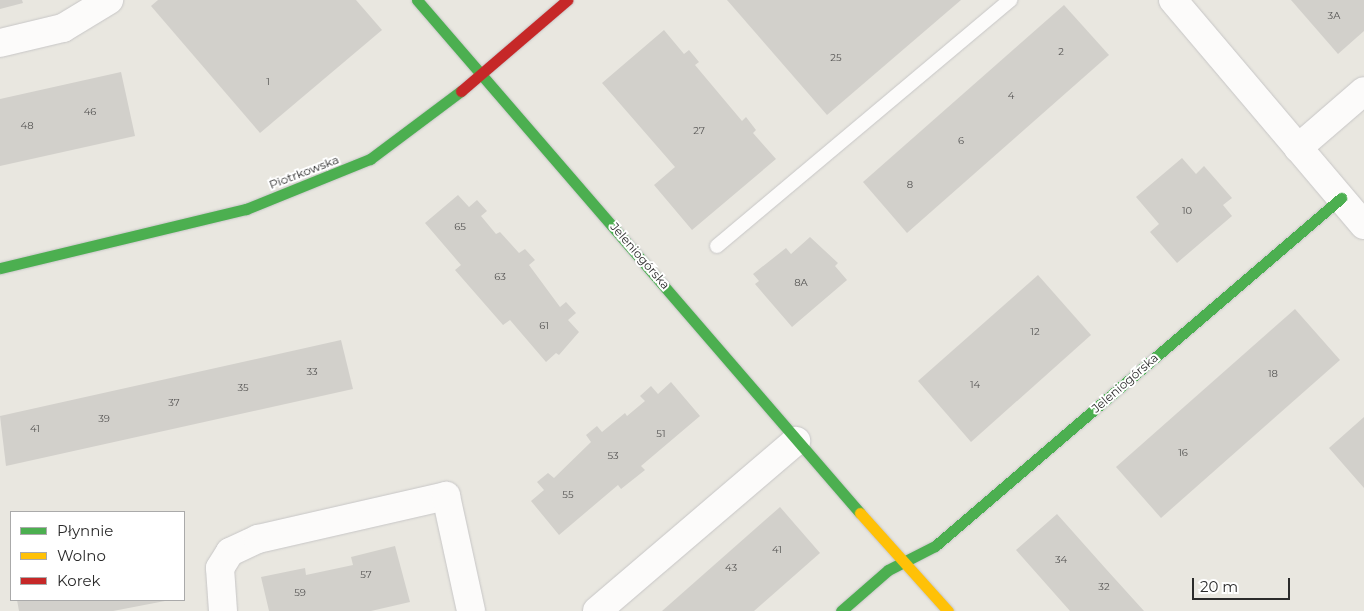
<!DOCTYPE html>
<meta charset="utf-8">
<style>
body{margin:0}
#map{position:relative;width:1364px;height:611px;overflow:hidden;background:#e9e7e0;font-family:Montserrat,sans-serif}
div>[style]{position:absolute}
.building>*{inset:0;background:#d2d0cb}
.roads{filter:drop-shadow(0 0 1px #c7c6c6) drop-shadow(0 0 1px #c7c6c6)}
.lane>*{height:14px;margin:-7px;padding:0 7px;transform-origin:7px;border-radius:7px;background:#fcfbfa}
.street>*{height:28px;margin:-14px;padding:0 14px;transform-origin:14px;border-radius:14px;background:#fcfbfa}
.fast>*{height:11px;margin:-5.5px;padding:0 5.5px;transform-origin:5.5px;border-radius:5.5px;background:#4caf50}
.slow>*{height:11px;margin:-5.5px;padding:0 5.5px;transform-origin:5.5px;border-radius:5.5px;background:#ffc107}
.jam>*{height:11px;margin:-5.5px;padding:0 5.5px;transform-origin:5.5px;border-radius:5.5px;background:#c62828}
span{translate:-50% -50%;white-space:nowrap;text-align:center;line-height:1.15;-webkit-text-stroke:4px #fff;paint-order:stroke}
.number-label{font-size:10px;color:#565554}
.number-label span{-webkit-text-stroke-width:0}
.street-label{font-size:12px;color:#2b2b2b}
.legend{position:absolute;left:10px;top:511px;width:175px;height:90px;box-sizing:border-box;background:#fff;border:1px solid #aaa;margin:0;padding:6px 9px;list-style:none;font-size:15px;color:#2b2b2b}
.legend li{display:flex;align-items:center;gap:10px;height:25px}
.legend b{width:25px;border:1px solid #aaa}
.scale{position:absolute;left:1192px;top:578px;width:98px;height:22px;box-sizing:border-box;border:2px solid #2b2b2b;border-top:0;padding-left:6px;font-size:15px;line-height:18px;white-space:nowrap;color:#2b2b2b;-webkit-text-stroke:4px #fff;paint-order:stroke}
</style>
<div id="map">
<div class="building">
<i style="clip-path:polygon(0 0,22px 0,23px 3px,0 9px)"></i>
<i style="clip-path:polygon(158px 0,356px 0,382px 30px,260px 133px,151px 6px)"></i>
<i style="clip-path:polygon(727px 0,961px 0,827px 115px)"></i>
<i style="clip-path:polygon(1291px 0,1364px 0,1364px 31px,1338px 54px)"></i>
<i style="clip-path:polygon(1064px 5px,1109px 55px,907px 233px,863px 182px)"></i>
<i style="clip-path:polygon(664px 30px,684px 54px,689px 50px,699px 62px,695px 65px,742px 121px,746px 117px,756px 130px,753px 133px,776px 159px,692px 230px,654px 185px,675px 167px,602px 83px)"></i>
<i style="clip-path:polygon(121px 72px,135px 136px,0 166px,0 99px)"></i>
<i style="clip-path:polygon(1182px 158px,1196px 174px,1204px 166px,1232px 198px,1223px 205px,1232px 216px,1177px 263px,1150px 232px,1159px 224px,1136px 197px)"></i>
<i style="clip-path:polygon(458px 195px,469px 207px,477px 200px,487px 211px,481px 216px,496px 234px,500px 232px,519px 253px,525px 249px,535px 260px,529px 265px,560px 307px,566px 302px,576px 313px,568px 320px,579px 332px,559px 355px,556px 353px,546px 362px,510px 320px,503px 325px,455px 270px,461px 265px,425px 223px)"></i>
<i style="clip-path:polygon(810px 237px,838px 263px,835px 266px,847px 280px,792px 327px,755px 284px,759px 281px,753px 274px,786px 248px,791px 254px)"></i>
<i style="clip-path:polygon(1038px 275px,1091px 335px,971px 442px,918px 381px)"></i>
<i style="clip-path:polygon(1295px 309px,1340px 360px,1161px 518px,1116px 467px)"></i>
<i style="clip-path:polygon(341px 340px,353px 389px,6px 466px,0 416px)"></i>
<i style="clip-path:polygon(671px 382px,700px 416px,641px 466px,645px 470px,621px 489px,618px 485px,559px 535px,531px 501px,544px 490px,537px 482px,548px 473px,554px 478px,591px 442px,586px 435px,597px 426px,602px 432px,625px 413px,627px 416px,645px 401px,640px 396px,651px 386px,658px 394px)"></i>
<i style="clip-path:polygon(1364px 417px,1364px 488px,1329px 448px)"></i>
<i style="clip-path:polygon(780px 507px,820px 553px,754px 611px,662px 611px)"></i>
<i style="clip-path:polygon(1057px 514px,1106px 569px,1144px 611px,1070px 611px,1016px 550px)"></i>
<i style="clip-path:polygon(395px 546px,410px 602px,371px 611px,269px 611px,261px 577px,305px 568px,306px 575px,353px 565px,351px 557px)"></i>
<i style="clip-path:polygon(17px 600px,165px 600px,165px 601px,113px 611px,19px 611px)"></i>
</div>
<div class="roads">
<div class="lane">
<i style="left:717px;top:246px;width:383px;rotate:-40deg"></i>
</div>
<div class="street">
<i style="left:1173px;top:0;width:295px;rotate:49.7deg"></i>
<i style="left:0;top:43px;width:65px;rotate:-13.4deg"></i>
<i style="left:63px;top:28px;width:54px;rotate:-31.3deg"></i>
<i style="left:1298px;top:148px;width:87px;rotate:-40.8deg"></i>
<i style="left:223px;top:611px;width:43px;rotate:-94deg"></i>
<i style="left:220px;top:568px;width:19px;rotate:-58deg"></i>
<i style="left:230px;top:552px;width:31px;rotate:-25deg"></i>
<i style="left:258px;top:539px;width:193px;rotate:-12.9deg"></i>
<i style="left:446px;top:496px;width:118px;rotate:77.7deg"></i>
<i style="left:597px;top:611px;width:262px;rotate:-40.5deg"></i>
</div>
<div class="fast">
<i style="left:417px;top:0;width:678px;rotate:49.19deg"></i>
<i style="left:0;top:268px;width:253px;rotate:-13.5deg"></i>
<i style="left:246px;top:209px;width:134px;rotate:-22deg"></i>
<i style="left:370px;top:159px;width:114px;rotate:-36.8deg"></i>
<i style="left:841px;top:611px;width:62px;rotate:-41.1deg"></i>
<i style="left:888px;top:570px;width:53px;rotate:-27.1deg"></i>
<i style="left:935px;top:546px;width:535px;rotate:-40.6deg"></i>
</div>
<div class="slow">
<i style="left:860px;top:513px;width:132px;rotate:48.1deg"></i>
</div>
<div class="jam">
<i style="left:461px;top:91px;width:140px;rotate:-40.6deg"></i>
</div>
</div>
<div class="number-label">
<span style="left:1334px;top:16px">3A</span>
<span style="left:1061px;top:52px">2</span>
<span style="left:836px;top:58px">25</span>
<span style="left:268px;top:82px">1</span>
<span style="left:1011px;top:96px">4</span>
<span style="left:90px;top:112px">46</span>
<span style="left:27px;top:126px">48</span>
<span style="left:699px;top:131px">27</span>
<span style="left:961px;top:141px">6</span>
<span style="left:910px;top:185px">8</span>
<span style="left:1187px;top:211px">10</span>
<span style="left:460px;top:227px">65</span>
<span style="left:500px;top:277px">63</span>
<span style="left:801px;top:283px">8A</span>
<span style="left:544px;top:326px">61</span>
<span style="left:1035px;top:332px">12</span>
<span style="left:312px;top:372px">33</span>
<span style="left:1273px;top:374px">18</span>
<span style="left:975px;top:385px">14</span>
<span style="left:243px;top:388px">35</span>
<span style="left:174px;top:403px">37</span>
<span style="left:104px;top:419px">39</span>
<span style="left:35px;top:429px">41</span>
<span style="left:661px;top:434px">51</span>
<span style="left:1183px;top:453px">16</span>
<span style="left:613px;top:456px">53</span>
<span style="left:568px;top:495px">55</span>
<span style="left:777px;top:550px">41</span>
<span style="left:1061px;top:560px">34</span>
<span style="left:731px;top:568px">43</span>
<span style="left:366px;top:575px">57</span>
<span style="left:1104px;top:587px">32</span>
<span style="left:300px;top:593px">59</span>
</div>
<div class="street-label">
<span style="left:304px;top:172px;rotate:-21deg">Piotrkowska</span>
<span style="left:640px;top:256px;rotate:49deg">Jeleniogórska</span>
<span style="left:1125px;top:383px;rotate:-41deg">Jeleniogórska</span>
</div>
<ul class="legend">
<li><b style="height:6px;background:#4caf50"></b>Płynnie</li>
<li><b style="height:6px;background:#ffc107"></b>Wolno</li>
<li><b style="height:6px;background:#c62828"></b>Korek</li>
</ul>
<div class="scale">20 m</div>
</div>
